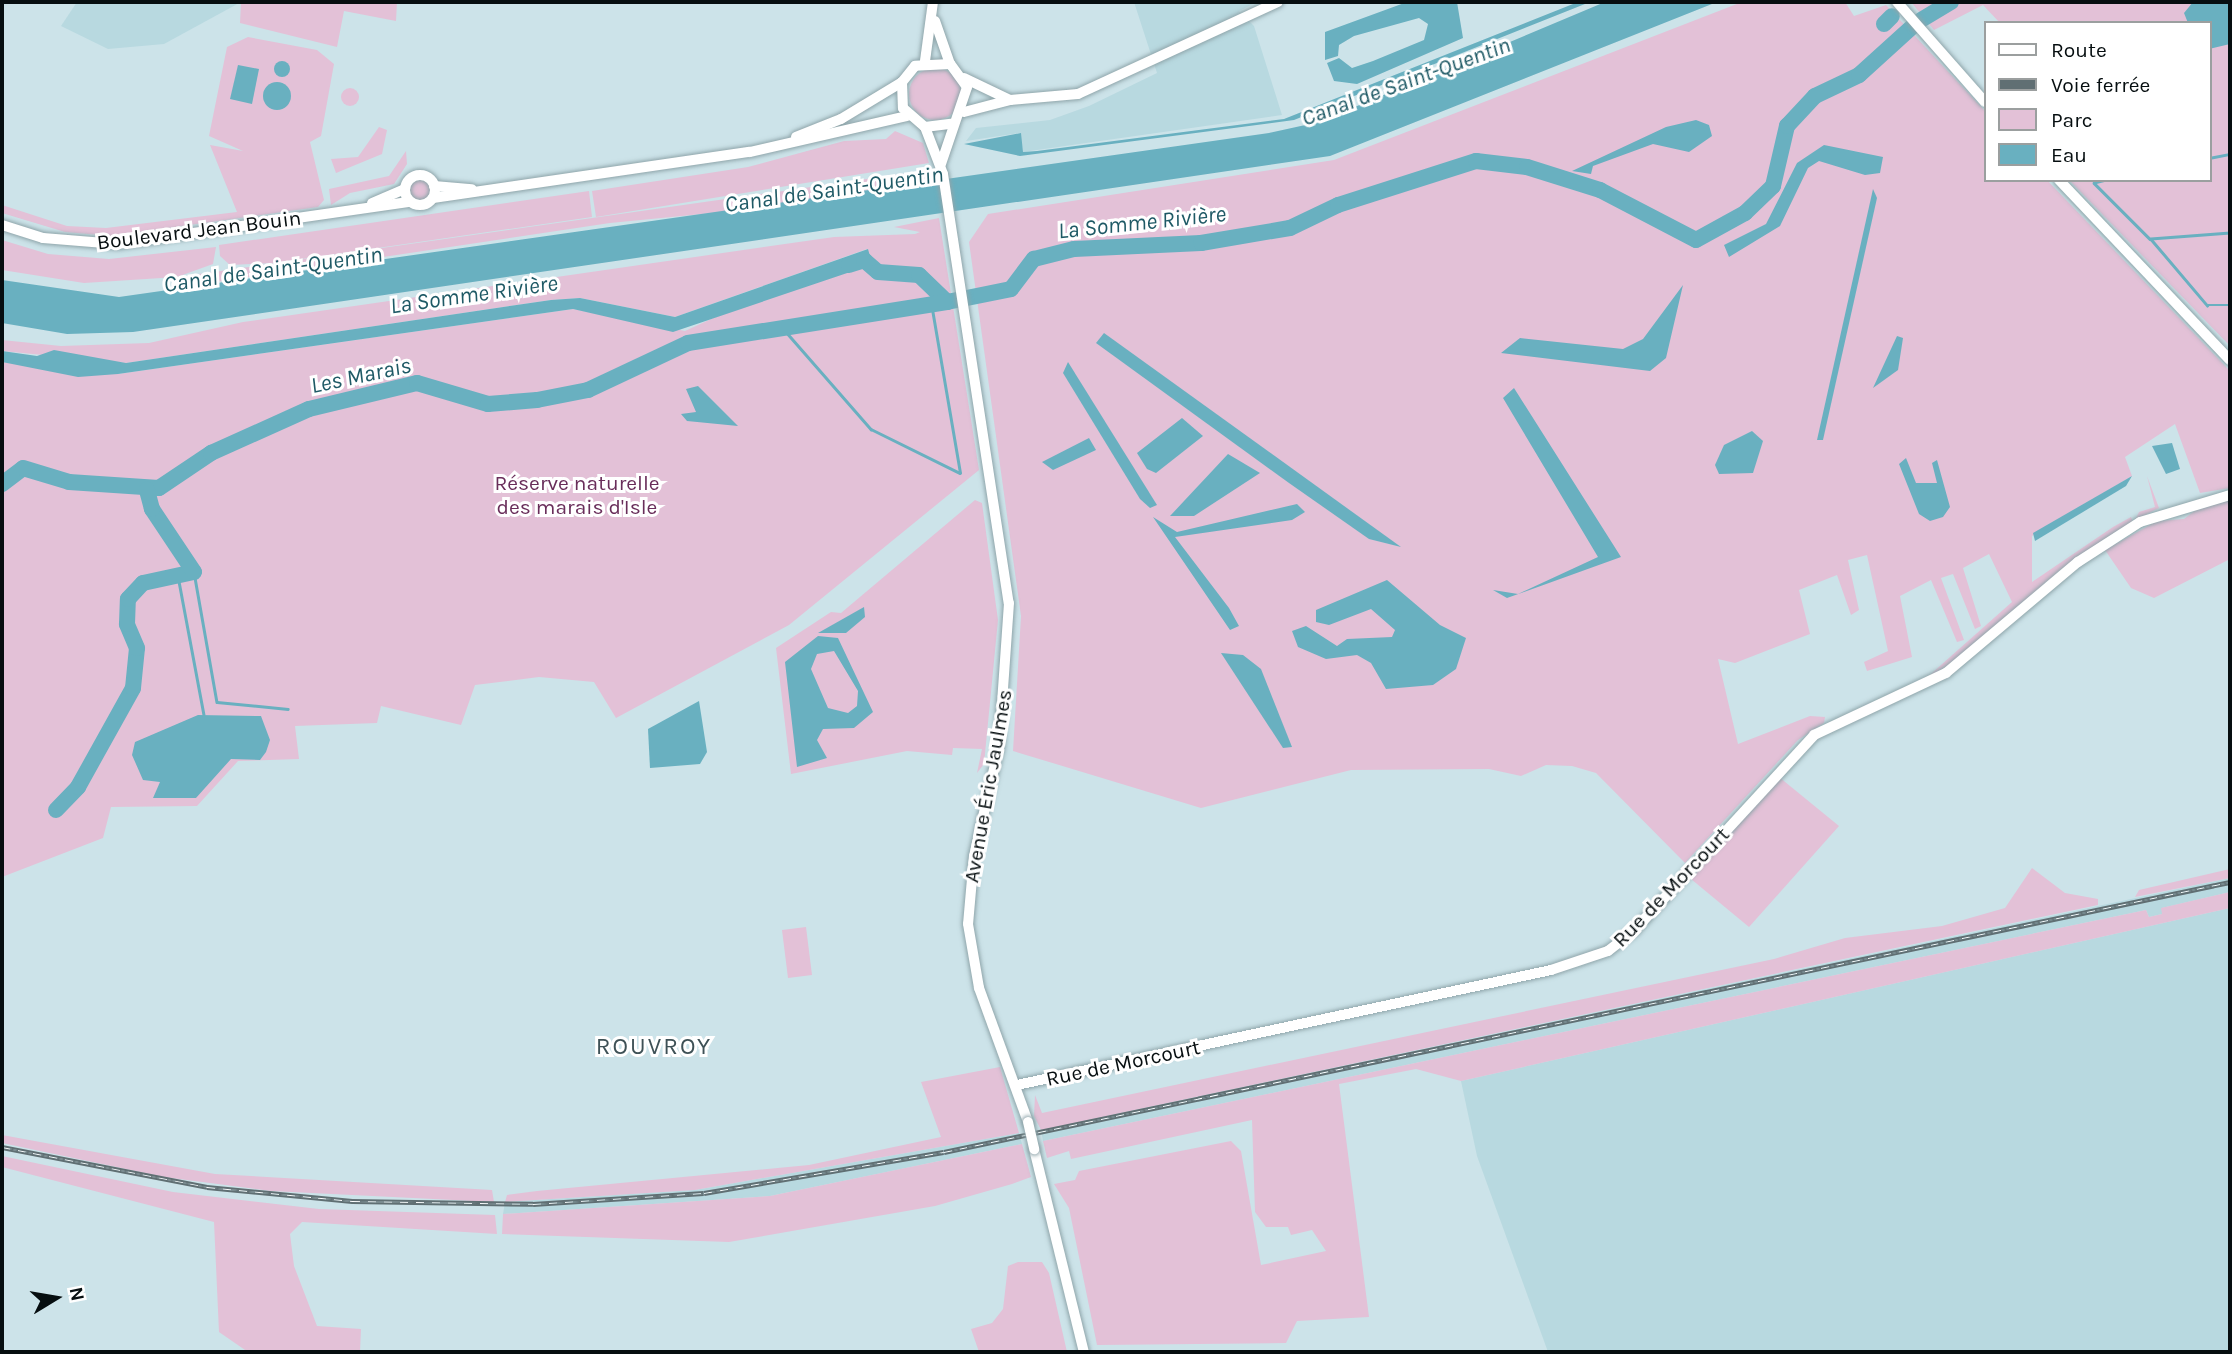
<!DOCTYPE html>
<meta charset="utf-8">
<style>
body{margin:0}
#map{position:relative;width:2232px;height:1354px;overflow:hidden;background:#cce3e9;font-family:Karla,sans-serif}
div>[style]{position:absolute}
.built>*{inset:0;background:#b8d9e0}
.green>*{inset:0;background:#e3c1d7}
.round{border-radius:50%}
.water>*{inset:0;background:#69b0c0}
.stream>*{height:2.5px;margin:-1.25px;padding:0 1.25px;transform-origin:1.25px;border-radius:1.25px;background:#69b0c0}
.river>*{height:16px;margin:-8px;padding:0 8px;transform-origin:8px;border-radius:8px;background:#69b0c0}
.roads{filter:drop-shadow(0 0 2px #8fa5aa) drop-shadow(0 0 2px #8fa5aa)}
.secondary>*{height:10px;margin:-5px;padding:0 5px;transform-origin:5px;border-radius:5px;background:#fff}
.secondary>.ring{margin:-5px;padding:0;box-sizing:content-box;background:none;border:10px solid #fff;border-radius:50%}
.rail>*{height:5px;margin-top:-2.5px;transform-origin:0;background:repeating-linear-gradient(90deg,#fff 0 8px,#606f73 0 16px);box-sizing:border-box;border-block:2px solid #606f73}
.bridges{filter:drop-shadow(0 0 2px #8fa5aa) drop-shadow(0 0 2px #8fa5aa)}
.secondary-bridge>*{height:10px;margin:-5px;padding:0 5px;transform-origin:5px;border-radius:5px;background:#fff}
span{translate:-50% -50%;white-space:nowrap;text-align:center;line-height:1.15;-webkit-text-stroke:6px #fff;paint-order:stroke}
.street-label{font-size:21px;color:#060e10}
.park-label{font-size:21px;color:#692d5a}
.water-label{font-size:23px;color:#1e5965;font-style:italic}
.quarter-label{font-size:24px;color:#3e5156;letter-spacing:2px}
.frame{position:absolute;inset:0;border:4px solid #060e10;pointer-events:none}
.legend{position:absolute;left:1984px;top:21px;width:228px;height:161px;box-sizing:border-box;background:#fff;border:2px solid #9b9f9f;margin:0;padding:9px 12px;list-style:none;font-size:21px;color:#060e10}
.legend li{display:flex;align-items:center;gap:14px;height:35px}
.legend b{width:35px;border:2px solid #9b9f9f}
.north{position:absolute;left:21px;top:1263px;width:70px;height:70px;-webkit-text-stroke:5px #fff;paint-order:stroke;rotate:79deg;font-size:19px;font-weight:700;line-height:28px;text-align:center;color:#060e10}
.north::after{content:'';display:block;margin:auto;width:24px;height:32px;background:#060e10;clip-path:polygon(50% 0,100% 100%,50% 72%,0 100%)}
</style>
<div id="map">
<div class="built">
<i style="clip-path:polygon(77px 2px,241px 2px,164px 44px,108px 49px,61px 26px)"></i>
<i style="clip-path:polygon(1134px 2px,1257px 2px,1239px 11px,1254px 26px,1282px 115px,1023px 152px,1020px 133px,966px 141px,976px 128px,1050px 120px,1089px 106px,1157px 73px)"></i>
<i style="clip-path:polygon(2230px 878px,2230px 892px,2162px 908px,2162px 914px,2149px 917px,2146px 910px,1043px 1141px,1041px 1130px)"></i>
<i style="clip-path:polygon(2230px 908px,2230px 1352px,1548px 1352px,1477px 1156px,1461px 1081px)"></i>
<i style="clip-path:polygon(1019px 1133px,1022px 1144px,770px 1196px,503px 1214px,505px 1202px,695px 1190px)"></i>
</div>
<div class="green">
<i style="clip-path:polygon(241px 2px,397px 2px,396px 21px,344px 11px,337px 47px,240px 23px)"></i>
<i style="clip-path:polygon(1742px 2px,1845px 2px,1854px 16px,1886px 5px,1985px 111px,1985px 180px,2047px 180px,2230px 371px,2230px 488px,2200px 493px,2175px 424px,2125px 457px,2132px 476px,2032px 536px,2032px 582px,2113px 527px,2131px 517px,2133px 522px,2060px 570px,1959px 658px,1923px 681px,2012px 602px,1989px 554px,1963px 568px,1981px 626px,1975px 629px,1953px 574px,1941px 578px,1964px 640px,1957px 642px,1931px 580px,1900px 596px,1912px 657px,1867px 671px,1864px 662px,1888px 651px,1867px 555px,1848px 560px,1859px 610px,1851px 615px,1837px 575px,1799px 590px,1810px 634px,1735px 663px,1718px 659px,1738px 744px,1810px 716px,1825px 717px,1824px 723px,1798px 740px,1685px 863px,1596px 773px,1572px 766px,1546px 765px,1521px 776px,1489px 769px,1351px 770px,1201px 808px,1013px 751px,1021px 616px,969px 242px,988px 214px,1334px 160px)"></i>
<i style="clip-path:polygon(1911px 2px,2230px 2px,2230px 346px,2069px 180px,2209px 180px,2209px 23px,2000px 23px,1983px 5px,1934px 30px)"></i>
<i style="clip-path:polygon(248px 37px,317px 50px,334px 64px,321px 136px,310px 142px,324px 200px,318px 207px,111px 236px,65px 232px,2px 213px,2px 205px,67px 226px,106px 228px,237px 212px,210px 145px,243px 151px,209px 136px,227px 47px)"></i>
<i class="round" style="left:909px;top:68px;width:52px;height:52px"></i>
<i class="round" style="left:341px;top:88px;width:18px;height:18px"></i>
<i style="clip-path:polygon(379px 127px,387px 130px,382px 154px,336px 173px,331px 159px,358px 157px)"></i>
<i style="clip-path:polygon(895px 131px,923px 143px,929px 163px,596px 217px,592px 191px,748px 167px,844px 141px,886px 139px)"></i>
<i style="clip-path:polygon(406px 151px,407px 164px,394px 184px,350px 193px,331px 205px,329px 189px,389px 176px)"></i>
<i style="clip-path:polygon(930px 170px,933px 180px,733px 211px,610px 223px,203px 284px,199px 274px)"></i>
<i class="round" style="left:410px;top:180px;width:20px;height:20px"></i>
<i style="clip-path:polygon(589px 191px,592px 217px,274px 263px,230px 265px,220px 256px,219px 245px)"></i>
<i style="clip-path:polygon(939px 218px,979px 470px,789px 625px,616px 718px,594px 682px,539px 677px,475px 685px,461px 725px,381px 706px,377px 723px,295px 726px,299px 759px,238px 761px,197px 806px,111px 807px,103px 838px,2px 877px,2px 362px,118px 374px,573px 309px,685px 331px,746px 303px,864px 267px,867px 249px,675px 317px,580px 298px,551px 300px,126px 363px,2px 351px,2px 340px,61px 346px,149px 343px,243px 322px,834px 237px,915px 234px,920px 232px,894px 227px)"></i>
<i style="clip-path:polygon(2px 240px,48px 254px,109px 259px,216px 247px,213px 264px,177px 277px,84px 283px,2px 270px)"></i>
<i style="clip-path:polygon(2147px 476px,2159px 508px,2135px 520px,2139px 512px,2155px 507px)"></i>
<i style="clip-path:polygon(975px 500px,982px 503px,998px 620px,984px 764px,977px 773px,982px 749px,953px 748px,952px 755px,907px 751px,791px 774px,776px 648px,831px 612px,841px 613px)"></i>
<i style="clip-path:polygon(2230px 500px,2230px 559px,2154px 598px,2131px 588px,2105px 550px,2157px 521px,2184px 519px,2198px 508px)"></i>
<i style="clip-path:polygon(1779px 777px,1839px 826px,1749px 927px,1691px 879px)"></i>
<i style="clip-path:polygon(2032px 868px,2065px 893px,2098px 899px,2098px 905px,1041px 1130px,1034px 1116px,1035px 1095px,1042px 1113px,1774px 959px,1845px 938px,1942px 926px,2005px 908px)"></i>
<i style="clip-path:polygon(2230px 869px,2230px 878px,2135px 897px,2139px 890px)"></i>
<i style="clip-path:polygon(2230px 892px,2230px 908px,1461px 1081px,1416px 1069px,1339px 1084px,1369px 1317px,1297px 1321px,1286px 1343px,1097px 1345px,1069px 1208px,1054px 1184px,1075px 1180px,1079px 1171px,1231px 1141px,1241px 1151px,1261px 1265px,1326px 1251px,1312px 1230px,1291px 1235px,1288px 1227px,1266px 1227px,1255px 1212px,1252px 1120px,1071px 1159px,1069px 1151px,1047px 1158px,1043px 1141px,2146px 910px,2149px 917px,2162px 914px,2161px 908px)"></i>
<i style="clip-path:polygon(806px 927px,812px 975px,788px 978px,782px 930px)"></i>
<i style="clip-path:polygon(1000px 1067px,1019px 1133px,695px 1190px,505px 1202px,507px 1195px,537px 1191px,809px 1165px,941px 1137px,921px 1082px)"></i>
<i style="clip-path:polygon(2px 1135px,215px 1174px,492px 1190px,494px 1202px,271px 1191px,164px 1177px,2px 1143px)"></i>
<i style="clip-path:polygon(1022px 1144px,1031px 1177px,1012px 1184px,935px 1206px,729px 1242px,502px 1234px,503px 1214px,770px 1196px)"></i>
<i style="clip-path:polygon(2px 1156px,173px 1192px,319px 1209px,495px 1215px,497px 1234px,302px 1222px,290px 1234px,294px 1266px,317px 1326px,361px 1329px,360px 1352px,248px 1352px,219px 1332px,214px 1222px,2px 1167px)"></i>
<i style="clip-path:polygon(1018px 1262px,1042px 1262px,1049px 1273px,1067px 1352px,979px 1352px,971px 1329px,992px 1323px,1003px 1309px,1008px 1266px)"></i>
</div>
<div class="water">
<i style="clip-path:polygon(1407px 2px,1457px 2px,1463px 38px,1357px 84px,1334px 81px,1327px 63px,1339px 58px,1352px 68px,1373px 61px,1424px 40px,1428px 24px,1419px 18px,1354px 36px,1339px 45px,1338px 56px,1325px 60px,1325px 32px)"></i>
<i style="clip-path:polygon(1578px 2px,1590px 2px,1294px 120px,1020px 156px,964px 144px,1021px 133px,1023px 152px,1037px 151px,1284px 119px)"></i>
<i style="clip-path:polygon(1605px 2px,1717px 2px,1330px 156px,133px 332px,67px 334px,2px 323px,2px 280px,119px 297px,1269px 133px,1319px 122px)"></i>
<i style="clip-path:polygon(2193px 2px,2230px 2px,2230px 44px,2209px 49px,2209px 23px,2188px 23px,2184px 13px)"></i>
<i class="round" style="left:274px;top:61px;width:16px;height:16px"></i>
<i style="clip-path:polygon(238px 65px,259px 69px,252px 104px,230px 99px)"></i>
<i class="round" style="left:263px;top:82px;width:28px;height:28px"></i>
<i style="clip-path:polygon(1696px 120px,1709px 125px,1712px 136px,1689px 152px,1653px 144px,1593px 166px,1591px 174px,1572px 171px,1666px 127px)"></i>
<i style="clip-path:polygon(1824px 145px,1883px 157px,1880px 173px,1865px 175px,1819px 161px,1808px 168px,1780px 226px,1729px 257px,1724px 245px,1766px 224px,1797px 163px)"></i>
<i style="clip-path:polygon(1873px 189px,1877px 198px,1823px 440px,1817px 440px)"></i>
<i style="clip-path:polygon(868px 249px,871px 260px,865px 267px,673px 332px,573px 309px,118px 374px,78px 377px,2px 362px,2px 351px,37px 356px,54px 350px,126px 363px,551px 300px,580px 298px,675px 317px)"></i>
<i style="clip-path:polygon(1683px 285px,1666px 358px,1650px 371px,1501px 353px,1520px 338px,1623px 349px,1643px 339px)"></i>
<i style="clip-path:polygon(1104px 333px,1401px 547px,1369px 539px,1289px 483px,1096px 343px)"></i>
<i style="clip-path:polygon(1897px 336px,1903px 338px,1898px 370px,1873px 388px)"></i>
<i style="clip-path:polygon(1068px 362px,1157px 505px,1150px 508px,1140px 499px,1063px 373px)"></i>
<i style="clip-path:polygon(698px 386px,738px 426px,687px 421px,681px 414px,696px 412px,686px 389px)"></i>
<i style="clip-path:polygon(1514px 388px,1621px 557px,1507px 598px,1493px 590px,1518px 594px,1598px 557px,1503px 398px)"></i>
<i style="clip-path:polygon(1182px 418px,1203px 436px,1156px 473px,1147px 469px,1137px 453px)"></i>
<i style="clip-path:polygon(1752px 431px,1763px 441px,1753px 473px,1719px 474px,1715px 465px,1724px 445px)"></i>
<i style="clip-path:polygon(1089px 438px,1096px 450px,1053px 470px,1042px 462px)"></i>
<i style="clip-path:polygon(2172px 443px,2180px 469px,2166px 474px,2152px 446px)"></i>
<i style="clip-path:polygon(1228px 454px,1260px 473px,1194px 516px,1170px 516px)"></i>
<i style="clip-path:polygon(1906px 458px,1916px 483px,1937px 483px,1932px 463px,1937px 460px,1950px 507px,1943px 517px,1930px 521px,1919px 514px,1899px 464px)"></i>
<i style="clip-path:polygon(2132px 476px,2126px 486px,2035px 541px,2033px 533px)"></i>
<i style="clip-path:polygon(1297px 504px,1305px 512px,1292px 520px,1175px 537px,1229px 608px,1239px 626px,1230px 630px,1153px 517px,1177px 532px)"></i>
<i style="clip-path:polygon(1387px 580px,1440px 625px,1466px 638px,1456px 669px,1433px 685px,1386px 689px,1371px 663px,1357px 655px,1326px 659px,1298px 647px,1292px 631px,1306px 626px,1337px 646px,1347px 639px,1392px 637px,1395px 630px,1371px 609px,1329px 625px,1316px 622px,1316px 610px)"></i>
<i style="clip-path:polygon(864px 607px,865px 617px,846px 633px,818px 633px)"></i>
<i style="clip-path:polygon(evenodd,818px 636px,838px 638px,873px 712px,854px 728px,823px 729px,817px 740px,827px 758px,797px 767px,785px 662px,818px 636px,834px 651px,858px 691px,857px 706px,848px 713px,828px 708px,811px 669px,817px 654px,834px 651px)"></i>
<i style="clip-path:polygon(1221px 653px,1243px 655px,1261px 669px,1292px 747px,1283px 748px)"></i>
<i style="clip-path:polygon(699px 701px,707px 752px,700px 764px,650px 768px,648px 729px)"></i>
<i style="clip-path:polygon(198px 715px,261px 716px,270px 740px,266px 752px,260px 760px,231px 759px,196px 798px,153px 798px,160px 782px,143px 780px,132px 755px,135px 742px)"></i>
</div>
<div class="stream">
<i style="left:2209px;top:158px;width:21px;rotate:-11deg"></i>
<i style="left:2106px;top:180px;width:12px;rotate:166deg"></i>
<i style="left:2094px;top:183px;width:79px;rotate:45deg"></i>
<i style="left:2230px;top:233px;width:79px;rotate:175.7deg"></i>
<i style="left:2151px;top:239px;width:87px;rotate:49.7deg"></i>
<i style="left:2207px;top:305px;width:23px"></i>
<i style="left:781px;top:326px;width:137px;rotate:48.9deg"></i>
<i style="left:871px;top:429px;width:99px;rotate:26.3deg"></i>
<i style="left:960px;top:473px;width:171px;rotate:-99.7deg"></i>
<i style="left:194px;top:572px;width:132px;rotate:80deg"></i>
<i style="left:217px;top:702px;width:71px;rotate:5.6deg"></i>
<i style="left:178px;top:576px;width:141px;rotate:79.4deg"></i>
</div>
<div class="river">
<i style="left:1921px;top:20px;width:35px;rotate:-31deg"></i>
<i style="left:1884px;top:24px;width:11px;rotate:-45deg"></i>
<i style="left:849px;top:265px;width:16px;rotate:-18deg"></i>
<i style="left:864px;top:260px;width:18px;rotate:41deg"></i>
<i style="left:878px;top:272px;width:41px;rotate:4.2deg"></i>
<i style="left:919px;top:275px;width:39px;rotate:44deg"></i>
<i style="left:947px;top:302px;width:65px;rotate:-11.5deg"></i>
<i style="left:1011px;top:289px;width:38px;rotate:-53deg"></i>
<i style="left:1034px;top:259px;width:41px;rotate:-14deg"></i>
<i style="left:1074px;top:249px;width:127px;rotate:-2.7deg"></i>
<i style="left:1201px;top:243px;width:90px;rotate:-9.6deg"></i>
<i style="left:1290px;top:228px;width:53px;rotate:-25.6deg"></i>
<i style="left:1338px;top:205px;width:145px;rotate:-17.7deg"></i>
<i style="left:1476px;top:161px;width:51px;rotate:6.7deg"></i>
<i style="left:1527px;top:167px;width:77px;rotate:17.5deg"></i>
<i style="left:1600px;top:190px;width:108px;rotate:27.5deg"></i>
<i style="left:1696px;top:240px;width:56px;rotate:-28.9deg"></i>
<i style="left:1745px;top:213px;width:39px;rotate:-44deg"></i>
<i style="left:1773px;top:186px;width:62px;rotate:-76.9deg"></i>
<i style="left:1787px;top:126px;width:41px;rotate:-47deg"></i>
<i style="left:1815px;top:96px;width:49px;rotate:-25.5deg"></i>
<i style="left:1859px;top:75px;width:72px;rotate:-42.2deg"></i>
<i style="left:2px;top:484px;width:26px;rotate:-37deg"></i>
<i style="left:23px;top:468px;width:48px;rotate:16.9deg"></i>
<i style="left:69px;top:482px;width:90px;rotate:3.8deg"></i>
<i style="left:159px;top:488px;width:63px;rotate:-33.9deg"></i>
<i style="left:211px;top:453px;width:107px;rotate:-24.2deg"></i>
<i style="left:309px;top:409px;width:111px;rotate:-13.5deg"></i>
<i style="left:417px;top:383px;width:74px;rotate:16.5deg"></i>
<i style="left:488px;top:404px;width:49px;rotate:-4.7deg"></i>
<i style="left:537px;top:400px;width:52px;rotate:-11.1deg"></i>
<i style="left:588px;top:390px;width:110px;rotate:-25.2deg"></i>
<i style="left:688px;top:343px;width:262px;rotate:-9deg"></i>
<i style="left:56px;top:810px;width:32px;rotate:-46deg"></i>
<i style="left:78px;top:787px;width:113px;rotate:-60.9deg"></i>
<i style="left:133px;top:688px;width:40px;rotate:-84.3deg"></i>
<i style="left:137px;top:648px;width:26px;rotate:-113deg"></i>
<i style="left:127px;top:624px;width:25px;rotate:-88deg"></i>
<i style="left:128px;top:599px;width:22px;rotate:-47deg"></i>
<i style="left:143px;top:583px;width:52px;rotate:-12.2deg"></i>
<i style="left:194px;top:572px;width:76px;rotate:-123.7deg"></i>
<i style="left:152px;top:509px;width:20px;rotate:-105deg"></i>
</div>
<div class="roads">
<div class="secondary">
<i style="left:1897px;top:2px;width:133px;rotate:48.7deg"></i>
<i style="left:935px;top:21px;width:46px;rotate:70.8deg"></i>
<i style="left:925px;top:61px;width:60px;rotate:-82.3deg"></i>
<i style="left:964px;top:78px;width:51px;rotate:25.6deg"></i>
<i style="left:1010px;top:100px;width:68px;rotate:-5deg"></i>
<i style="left:1078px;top:94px;width:220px;rotate:-24.7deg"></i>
<i style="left:964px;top:112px;width:48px;rotate:-14.6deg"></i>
<i style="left:925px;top:127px;width:50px;rotate:69deg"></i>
<i style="left:943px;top:174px;width:434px;rotate:81.3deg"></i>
<i style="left:1009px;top:603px;width:144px;rotate:94deg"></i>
<i style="left:999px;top:747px;width:112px;rotate:102.9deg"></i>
<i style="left:974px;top:856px;width:68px;rotate:95deg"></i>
<i style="left:968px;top:924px;width:65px;rotate:80.2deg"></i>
<i style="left:979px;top:988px;width:143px;rotate:69.9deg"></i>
<i style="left:796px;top:137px;width:48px;rotate:-21.8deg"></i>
<i style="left:841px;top:119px;width:71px;rotate:-31.2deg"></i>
<i style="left:941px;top:164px;width:81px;rotate:-71.3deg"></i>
<i style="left:967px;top:87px;width:29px;rotate:-126deg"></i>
<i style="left:950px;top:64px;width:35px;rotate:177deg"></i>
<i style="left:915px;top:66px;width:21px;rotate:129deg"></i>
<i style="left:902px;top:82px;width:26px;rotate:88deg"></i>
<i style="left:903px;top:108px;width:29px;rotate:41deg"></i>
<i style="left:925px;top:127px;width:26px;rotate:-7deg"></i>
<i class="ring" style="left:405px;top:175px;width:20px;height:20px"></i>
<i style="left:2059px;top:180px;width:248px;rotate:46.5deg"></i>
<i style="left:434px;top:186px;width:38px;rotate:5deg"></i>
<i style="left:433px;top:198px;width:320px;rotate:-8.3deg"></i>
<i style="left:750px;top:152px;width:161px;rotate:-12.9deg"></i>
<i style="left:372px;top:203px;width:36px;rotate:-23deg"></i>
<i style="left:2px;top:225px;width:43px;rotate:17.6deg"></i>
<i style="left:43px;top:238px;width:74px;rotate:4.6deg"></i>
<i style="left:117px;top:244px;width:296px;rotate:-8.2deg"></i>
<i style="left:1017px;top:1085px;width:546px;rotate:-12.15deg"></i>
<i style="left:1551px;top:970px;width:60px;rotate:-18.4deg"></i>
<i style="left:1608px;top:951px;width:34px;rotate:-38deg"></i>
<i style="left:1635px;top:930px;width:265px;rotate:-47.4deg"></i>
<i style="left:1814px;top:735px;width:146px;rotate:-25.2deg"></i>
<i style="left:1946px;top:673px;width:172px;rotate:-40.1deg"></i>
<i style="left:2078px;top:562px;width:74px;rotate:-32.8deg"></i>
<i style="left:2140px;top:522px;width:94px;rotate:-16.7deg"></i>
<i style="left:1034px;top:1149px;width:209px;rotate:76.2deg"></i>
</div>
</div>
<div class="rail">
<i style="left:2px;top:1147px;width:209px;rotate:11deg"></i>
<i style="left:207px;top:1187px;width:146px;rotate:5.5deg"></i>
<i style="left:352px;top:1201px;width:181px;rotate:0.9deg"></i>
<i style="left:533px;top:1204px;width:171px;rotate:-3.7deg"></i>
<i style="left:704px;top:1193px;width:243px;rotate:-9.7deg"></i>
<i style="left:944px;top:1152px;width:1314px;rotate:-11.86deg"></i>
</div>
<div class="bridges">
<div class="secondary-bridge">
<i style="left:1028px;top:1122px;width:28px;rotate:77deg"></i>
</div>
</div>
<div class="street-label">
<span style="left:199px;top:230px;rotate:-7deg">Boulevard Jean Bouin</span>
<span style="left:988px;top:786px;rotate:-80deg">Avenue Éric Jaulmes</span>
<span style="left:1671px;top:887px;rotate:-46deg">Rue de Morcourt</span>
<span style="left:1123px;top:1063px;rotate:-12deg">Rue de Morcourt</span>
</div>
<div class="park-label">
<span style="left:577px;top:495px">Réserve naturelle<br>des marais d'Isle</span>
</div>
<div class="water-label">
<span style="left:1406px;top:82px;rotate:-20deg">Canal de Saint-Quentin</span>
<span style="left:834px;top:190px;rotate:-8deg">Canal de Saint-Quentin</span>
<span style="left:1142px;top:223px;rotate:-6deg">La Somme Rivière</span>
<span style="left:273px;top:270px;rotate:-8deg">Canal de Saint-Quentin</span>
<span style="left:474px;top:295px;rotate:-8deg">La Somme Rivière</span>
<span style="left:361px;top:376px;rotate:-12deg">Les Marais</span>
</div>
<div class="quarter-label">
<span style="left:654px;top:1047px">ROUVROY</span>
</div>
<div class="frame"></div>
<ul class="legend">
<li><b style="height:9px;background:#fff"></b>Route</li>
<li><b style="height:9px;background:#606f73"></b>Voie ferrée</li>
<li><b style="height:19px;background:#e3c1d7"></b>Parc</li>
<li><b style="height:19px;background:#69b0c0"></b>Eau</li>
</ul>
<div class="north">N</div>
</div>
